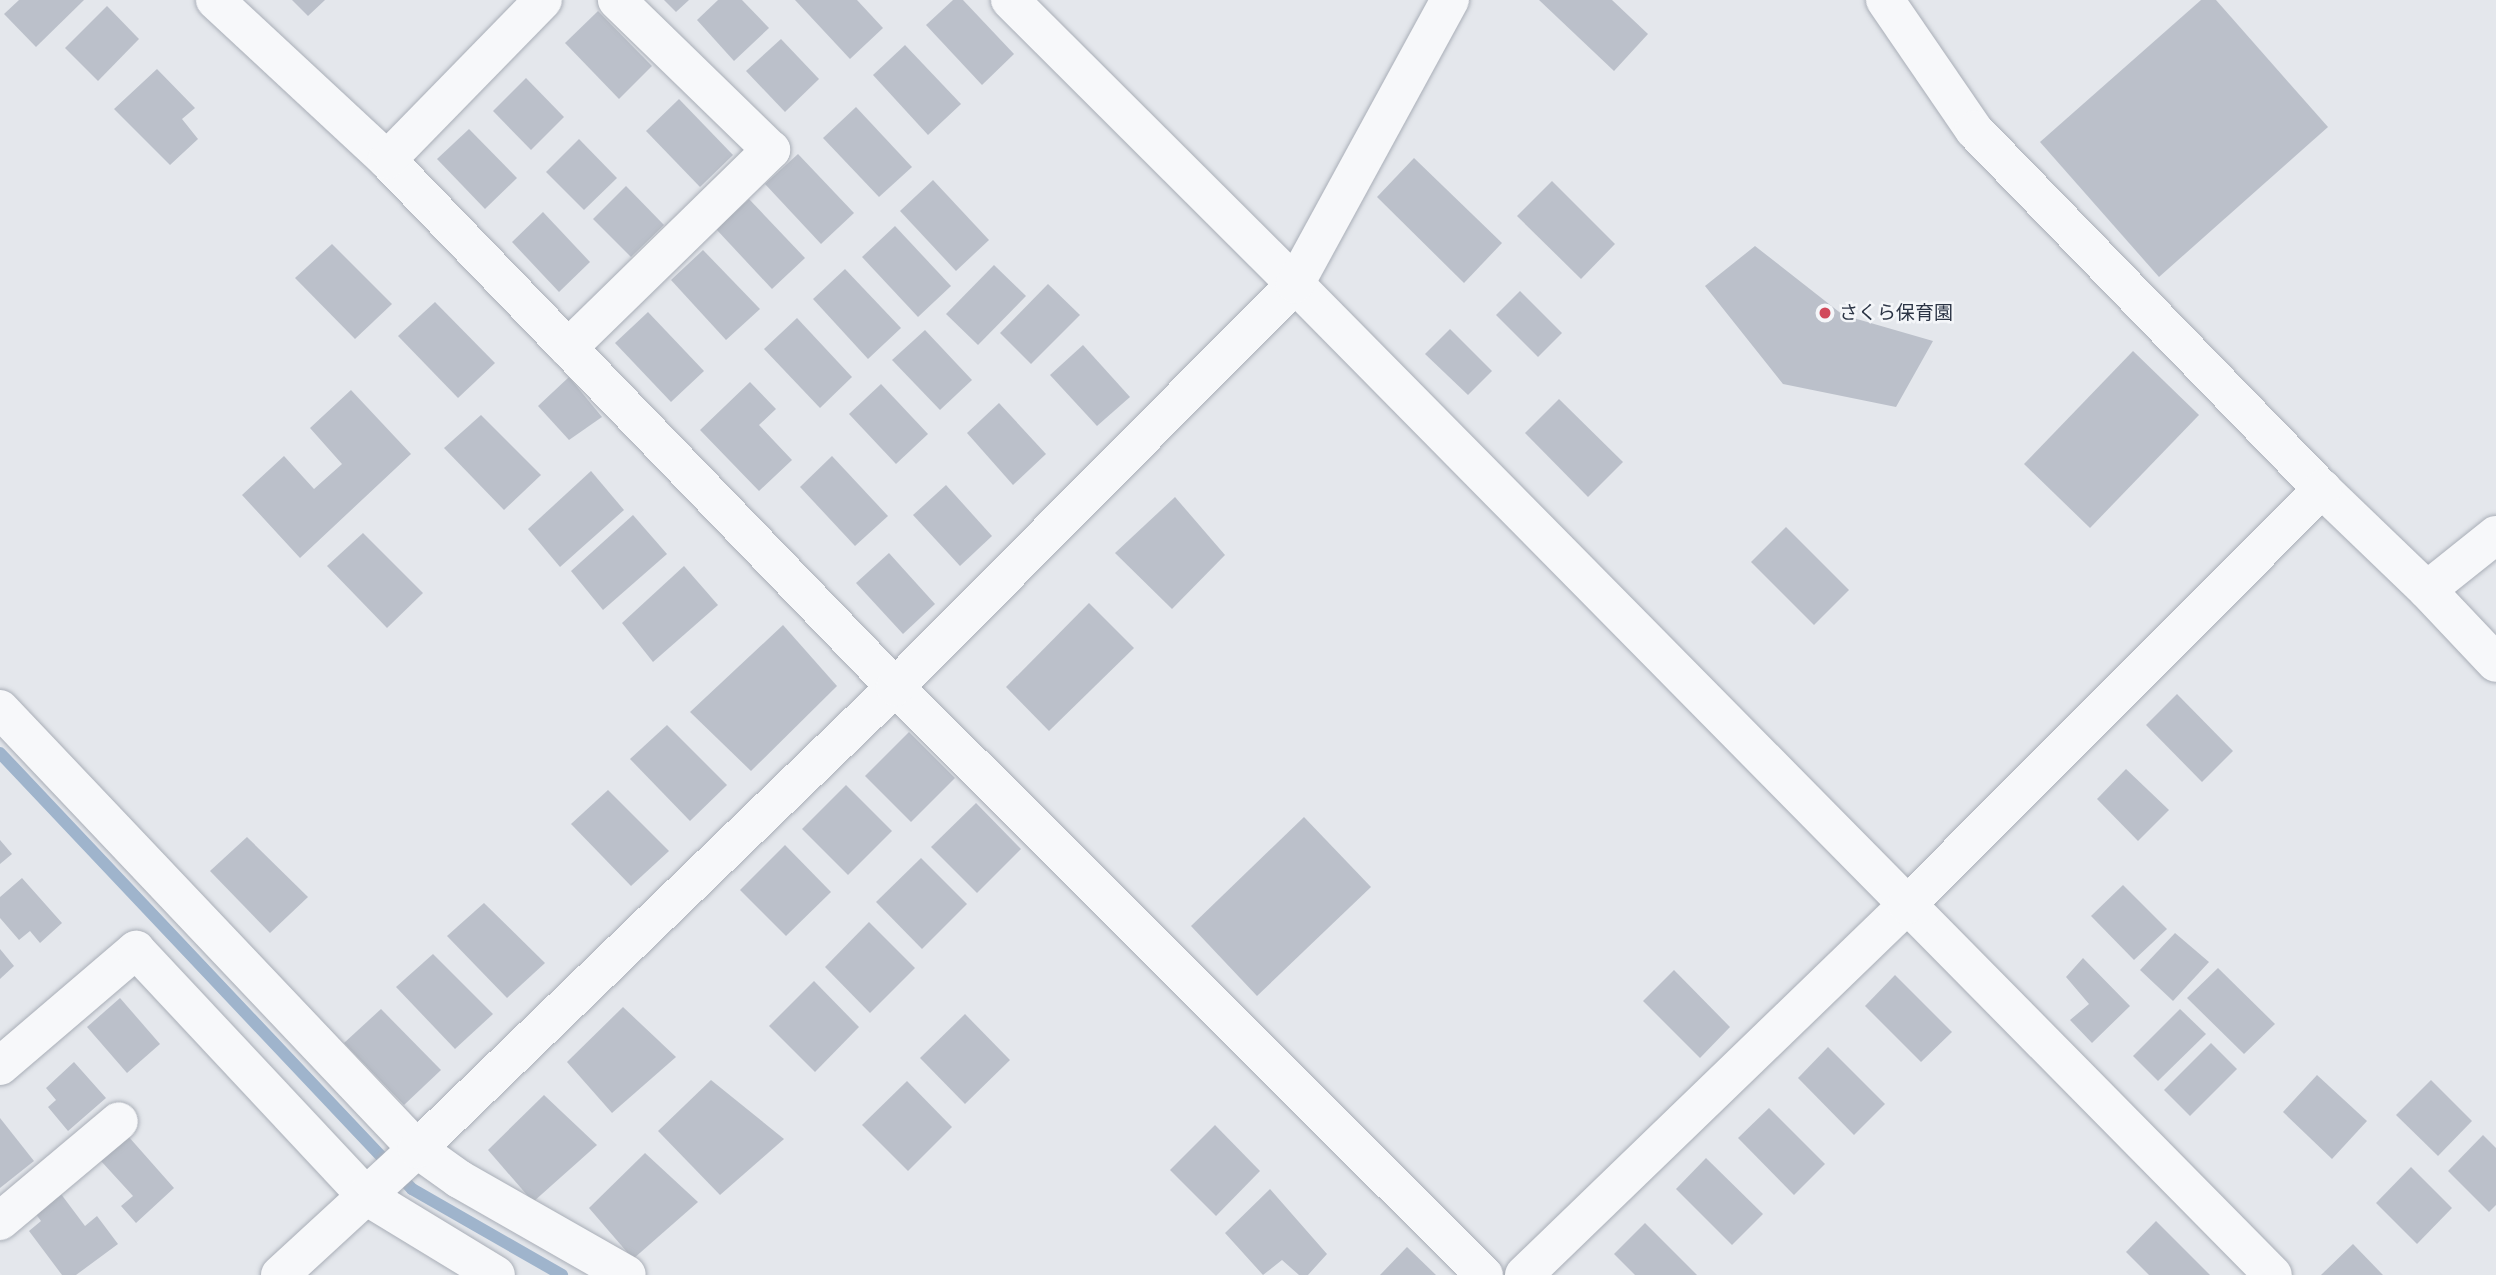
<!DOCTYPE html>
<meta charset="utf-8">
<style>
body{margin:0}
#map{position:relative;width:2496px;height:1275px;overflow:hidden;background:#e4e7ec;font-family:"Fira Sans Condensed","Noto Sans JP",sans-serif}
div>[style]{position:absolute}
.stream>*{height:12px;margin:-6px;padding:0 6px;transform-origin:6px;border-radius:6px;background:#9fb4cc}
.building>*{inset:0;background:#bbc0ca}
.roads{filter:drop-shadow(0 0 2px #a9aeb7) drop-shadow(0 0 2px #a9aeb7)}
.minor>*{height:38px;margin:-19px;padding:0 19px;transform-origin:19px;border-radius:19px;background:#f7f8fa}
.dots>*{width:19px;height:19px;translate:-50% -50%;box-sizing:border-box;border:4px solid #f4f6f9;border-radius:50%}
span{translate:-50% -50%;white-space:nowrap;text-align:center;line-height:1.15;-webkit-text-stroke:5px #f4f6f9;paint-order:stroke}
.poi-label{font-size:19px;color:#2b3445}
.left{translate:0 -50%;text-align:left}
</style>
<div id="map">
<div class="stream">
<i style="left:0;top:753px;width:600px;rotate:46.62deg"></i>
<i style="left:412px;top:1189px;width:173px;rotate:29.8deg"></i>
</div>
<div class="building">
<i style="clip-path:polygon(19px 0,84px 0,36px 47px,4px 14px)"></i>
<i style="clip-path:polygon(292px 0,325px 0,308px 16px)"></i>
<i style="clip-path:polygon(664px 0,689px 0,676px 12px)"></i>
<i style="clip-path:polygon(718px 0,742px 0,769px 28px,734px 61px,697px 20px)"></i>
<i style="clip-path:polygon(795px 0,857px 0,883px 28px,850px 59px)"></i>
<i style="clip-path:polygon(953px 0,963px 0,1014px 54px,982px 85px,926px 25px)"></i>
<i style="clip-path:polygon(1539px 0,1612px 0,1648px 34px,1614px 71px)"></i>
<i style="clip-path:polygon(2201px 0,2216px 0,2328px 127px,2159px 277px,2040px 142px)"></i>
<i style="clip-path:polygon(107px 6px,139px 39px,98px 81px,65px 48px)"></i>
<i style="clip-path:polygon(598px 11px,652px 66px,619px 99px,565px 43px)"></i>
<i style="clip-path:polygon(781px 39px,819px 79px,785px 112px,746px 71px)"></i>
<i style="clip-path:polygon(905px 45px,961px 104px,928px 135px,873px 75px)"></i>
<i style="clip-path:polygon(157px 69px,195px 108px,182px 119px,198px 139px,170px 165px,114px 109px)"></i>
<i style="clip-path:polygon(526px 78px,564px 117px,531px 150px,493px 111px)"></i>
<i style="clip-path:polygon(679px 99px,733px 155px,700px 187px,646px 131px)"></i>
<i style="clip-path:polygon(856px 107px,912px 167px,879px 197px,823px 138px)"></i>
<i style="clip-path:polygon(469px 129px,517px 178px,485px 209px,437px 159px)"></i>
<i style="clip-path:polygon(579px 139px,617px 178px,584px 210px,546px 172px)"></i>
<i style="clip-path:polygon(798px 154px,854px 213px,821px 244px,765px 184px)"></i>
<i style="clip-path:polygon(1414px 158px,1502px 243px,1464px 283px,1377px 197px)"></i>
<i style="clip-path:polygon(933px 180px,989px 240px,956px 271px,900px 211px)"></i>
<i style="clip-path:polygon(1552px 181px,1615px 244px,1581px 279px,1517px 216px)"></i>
<i style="clip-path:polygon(626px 186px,664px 225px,631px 257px,593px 219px)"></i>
<i style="clip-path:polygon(749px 199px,805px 258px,772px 289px,716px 229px)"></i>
<i style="clip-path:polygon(543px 212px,590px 262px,559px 292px,512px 242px)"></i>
<i style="clip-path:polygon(895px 226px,951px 286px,918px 317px,862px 257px)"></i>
<i style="clip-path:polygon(332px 244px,392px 304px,355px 339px,295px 278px)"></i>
<i style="clip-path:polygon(1755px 246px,1843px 315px,1933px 341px,1896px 407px,1783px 384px,1705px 286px)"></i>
<i style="clip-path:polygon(703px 250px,760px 309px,726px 340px,671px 280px)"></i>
<i style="clip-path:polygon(994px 265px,1026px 296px,978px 345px,946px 314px)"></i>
<i style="clip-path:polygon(845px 269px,901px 328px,868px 359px,813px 299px)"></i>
<i style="clip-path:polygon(1048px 284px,1080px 315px,1031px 364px,1000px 333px)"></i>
<i style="clip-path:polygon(1520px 291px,1562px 333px,1538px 357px,1496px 315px)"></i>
<i style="clip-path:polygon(435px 302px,495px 363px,458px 398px,398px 336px)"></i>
<i style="clip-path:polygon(648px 312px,704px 371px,671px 402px,615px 343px)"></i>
<i style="clip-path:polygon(797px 318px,852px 377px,820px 408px,764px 349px)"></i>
<i style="clip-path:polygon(1450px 329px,1492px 371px,1468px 395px,1425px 354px)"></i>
<i style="clip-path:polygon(925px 330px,972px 380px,940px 410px,892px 360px)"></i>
<i style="clip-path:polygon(1083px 345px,1130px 397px,1097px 426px,1050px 375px)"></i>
<i style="clip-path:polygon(2133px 351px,2199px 415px,2090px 528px,2024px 464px)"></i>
<i style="clip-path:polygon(569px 377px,602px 417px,569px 440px,538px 406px)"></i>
<i style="clip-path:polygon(750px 382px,776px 409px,759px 425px,792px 460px,759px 491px,700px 430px)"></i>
<i style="clip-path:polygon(881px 384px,928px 434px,896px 464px,849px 414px)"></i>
<i style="clip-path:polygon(351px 390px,411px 454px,300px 558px,242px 495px,284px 456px,314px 489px,342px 464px,310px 428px)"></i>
<i style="clip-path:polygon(1559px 399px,1623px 462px,1588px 497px,1525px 433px)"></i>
<i style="clip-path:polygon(999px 403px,1046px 454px,1013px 485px,967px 433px)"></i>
<i style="clip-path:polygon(481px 415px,541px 475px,504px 510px,444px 448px)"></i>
<i style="clip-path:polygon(832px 456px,888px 516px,855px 546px,800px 487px)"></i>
<i style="clip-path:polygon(591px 471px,624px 510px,560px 567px,528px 529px)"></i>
<i style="clip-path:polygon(946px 485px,992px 536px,960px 566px,913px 515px)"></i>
<i style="clip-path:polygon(1175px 497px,1225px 555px,1172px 609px,1115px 553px)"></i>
<i style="clip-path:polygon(633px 515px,667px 554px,603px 610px,571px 571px)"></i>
<i style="clip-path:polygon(1786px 527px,1849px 590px,1814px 625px,1751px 562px)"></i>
<i style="clip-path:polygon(363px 533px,423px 593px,387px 628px,327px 566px)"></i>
<i style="clip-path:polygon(889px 553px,935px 604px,903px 634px,856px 583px)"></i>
<i style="clip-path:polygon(684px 566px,718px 605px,653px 662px,622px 623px)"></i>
<i style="clip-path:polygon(1089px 603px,1134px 648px,1049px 731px,1006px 687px)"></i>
<i style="clip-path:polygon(783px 625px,837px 686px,751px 771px,690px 712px)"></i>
<i style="clip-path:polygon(2177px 694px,2233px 751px,2202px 782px,2146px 725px)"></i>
<i style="clip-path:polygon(667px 725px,727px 785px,690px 821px,630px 759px)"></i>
<i style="clip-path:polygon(909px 732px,955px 778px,911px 822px,865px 776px)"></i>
<i style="clip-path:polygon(2126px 769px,2169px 810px,2138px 841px,2097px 799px)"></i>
<i style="clip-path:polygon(846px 785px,892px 831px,848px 875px,802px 829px)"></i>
<i style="clip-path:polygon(608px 790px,669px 851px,631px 886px,571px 824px)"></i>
<i style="clip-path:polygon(976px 803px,1021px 849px,977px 893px,931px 847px)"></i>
<i style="clip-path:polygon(1304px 817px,1371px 887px,1257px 996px,1191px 926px)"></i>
<i style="clip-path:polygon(247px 837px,308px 897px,270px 933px,210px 871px)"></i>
<i style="clip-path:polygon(0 840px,12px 854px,0 864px)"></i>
<i style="clip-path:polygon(785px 845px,831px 892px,786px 936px,740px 890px)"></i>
<i style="clip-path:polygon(921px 858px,967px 904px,922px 949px,876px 902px)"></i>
<i style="clip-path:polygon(22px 878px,62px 923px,40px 943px,30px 931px,19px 940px,0 918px,0 897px)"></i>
<i style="clip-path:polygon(2123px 885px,2167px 929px,2134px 960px,2091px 916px)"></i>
<i style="clip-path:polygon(484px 903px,545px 963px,507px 998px,447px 936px)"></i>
<i style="clip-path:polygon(869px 922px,915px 968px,870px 1013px,825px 967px)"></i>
<i style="clip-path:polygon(2175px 933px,2209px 962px,2173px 1001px,2140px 970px)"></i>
<i style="clip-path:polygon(0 949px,14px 966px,0 979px)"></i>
<i style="clip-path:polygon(433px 954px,493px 1014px,455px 1049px,396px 987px)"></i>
<i style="clip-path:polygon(2083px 958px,2130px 1006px,2092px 1043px,2070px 1020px,2089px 1004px,2066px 977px)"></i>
<i style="clip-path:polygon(2218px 968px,2275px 1024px,2244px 1054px,2187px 998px)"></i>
<i style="clip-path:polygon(1674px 970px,1730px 1027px,1700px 1058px,1643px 1001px)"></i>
<i style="clip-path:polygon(1895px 975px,1952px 1032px,1921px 1062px,1865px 1006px)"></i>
<i style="clip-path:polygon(814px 981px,859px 1027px,815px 1072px,769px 1026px)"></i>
<i style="clip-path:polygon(120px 998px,160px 1044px,127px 1073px,87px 1027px)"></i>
<i style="clip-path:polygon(623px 1007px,676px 1057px,612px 1113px,567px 1062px)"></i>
<i style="clip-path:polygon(381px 1009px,441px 1070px,404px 1105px,344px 1043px)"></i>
<i style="clip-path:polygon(2180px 1009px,2206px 1034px,2158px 1081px,2133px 1056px)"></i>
<i style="clip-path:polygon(965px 1014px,1010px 1060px,965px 1104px,920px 1058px)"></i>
<i style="clip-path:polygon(2211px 1043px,2237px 1069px,2190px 1116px,2164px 1090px)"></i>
<i style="clip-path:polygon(1828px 1047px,1885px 1104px,1854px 1135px,1798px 1078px)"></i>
<i style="clip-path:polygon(74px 1062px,106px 1098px,68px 1131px,48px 1107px,56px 1100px,46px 1088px)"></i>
<i style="clip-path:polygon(2317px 1075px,2367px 1121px,2332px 1159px,2283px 1112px)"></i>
<i style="clip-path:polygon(711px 1080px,784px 1139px,720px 1195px,658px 1131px)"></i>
<i style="clip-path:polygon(2431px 1080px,2472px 1121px,2438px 1156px,2396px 1115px)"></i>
<i style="clip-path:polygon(907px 1081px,952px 1127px,908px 1171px,862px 1125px)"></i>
<i style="clip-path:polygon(544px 1095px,597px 1145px,533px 1202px,488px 1150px)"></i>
<i style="clip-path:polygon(1769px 1108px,1825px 1164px,1794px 1195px,1738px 1138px)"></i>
<i style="clip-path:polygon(0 1118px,34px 1161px,0 1188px)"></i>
<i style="clip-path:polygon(1215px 1125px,1260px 1171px,1216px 1216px,1170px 1170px)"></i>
<i style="clip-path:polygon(2483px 1135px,2496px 1148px,2496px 1205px,2489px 1212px,2448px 1171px)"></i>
<i style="clip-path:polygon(128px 1136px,174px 1188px,136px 1223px,121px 1206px,133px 1196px,101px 1161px)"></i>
<i style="clip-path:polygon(645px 1153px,698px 1202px,633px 1259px,589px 1208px)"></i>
<i style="clip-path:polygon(1706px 1158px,1763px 1214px,1732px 1245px,1676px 1189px)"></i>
<i style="clip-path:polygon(2411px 1167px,2452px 1208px,2417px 1244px,2376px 1203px)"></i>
<i style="clip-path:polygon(1270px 1189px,1327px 1254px,1308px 1275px,1299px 1275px,1282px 1260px,1263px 1275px,1225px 1233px)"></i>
<i style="clip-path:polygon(61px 1194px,85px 1226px,97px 1216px,118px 1244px,76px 1275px,62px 1275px,29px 1231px,41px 1221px,35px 1213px)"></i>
<i style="clip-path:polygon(2156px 1221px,2210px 1275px,2149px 1275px,2126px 1252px)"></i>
<i style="clip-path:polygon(1645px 1223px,1697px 1275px,1635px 1275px,1614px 1254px)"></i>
<i style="clip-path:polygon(2353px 1244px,2383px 1275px,2321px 1275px)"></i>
<i style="clip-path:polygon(1407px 1247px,1436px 1275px,1380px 1275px)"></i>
</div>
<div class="roads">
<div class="minor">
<i style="left:215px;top:0;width:235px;rotate:42.9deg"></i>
<i style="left:387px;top:160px;width:732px;rotate:46.05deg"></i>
<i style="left:895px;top:687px;width:832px;rotate:44.95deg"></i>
<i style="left:1010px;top:0;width:402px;rotate:44.9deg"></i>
<i style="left:1295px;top:284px;width:1392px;rotate:45.38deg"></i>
<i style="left:1885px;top:0;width:158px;rotate:55.6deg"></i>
<i style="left:1974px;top:130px;width:500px;rotate:45.9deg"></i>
<i style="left:2322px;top:489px;width:146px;rotate:43.9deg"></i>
<i style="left:2427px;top:590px;width:100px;rotate:46.6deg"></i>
<i style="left:387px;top:160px;width:223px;rotate:-45.7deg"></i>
<i style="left:568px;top:348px;width:284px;rotate:-44.3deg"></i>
<i style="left:771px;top:150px;width:215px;rotate:-135.8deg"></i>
<i style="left:2427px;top:590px;width:88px;rotate:-38.6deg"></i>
<i style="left:0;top:709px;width:606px;rotate:46.54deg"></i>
<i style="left:417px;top:1149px;width:52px;rotate:35.5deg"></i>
<i style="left:459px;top:1179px;width:193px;rotate:29.7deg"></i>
<i style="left:0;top:1066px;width:179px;rotate:-40.5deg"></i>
<i style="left:136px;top:950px;width:337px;rotate:46.9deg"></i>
<i style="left:366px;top:1196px;width:152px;rotate:31.3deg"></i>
<i style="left:0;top:1221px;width:155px;rotate:-40deg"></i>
<i style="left:280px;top:1275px;width:186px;rotate:-42.6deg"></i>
<i style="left:417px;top:1149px;width:665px;rotate:-44.02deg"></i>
<i style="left:895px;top:687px;width:568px;rotate:-45.21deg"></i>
<i style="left:1295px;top:284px;width:324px;rotate:-61.4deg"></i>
<i style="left:1524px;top:1275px;width:533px;rotate:-44.01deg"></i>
<i style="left:1907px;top:905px;width:588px;rotate:-45.07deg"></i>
</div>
</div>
<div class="dots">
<i style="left:1825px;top:313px;background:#d1495b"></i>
</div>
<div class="poi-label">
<span class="left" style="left:1839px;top:313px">さくら保育園</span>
</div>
</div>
